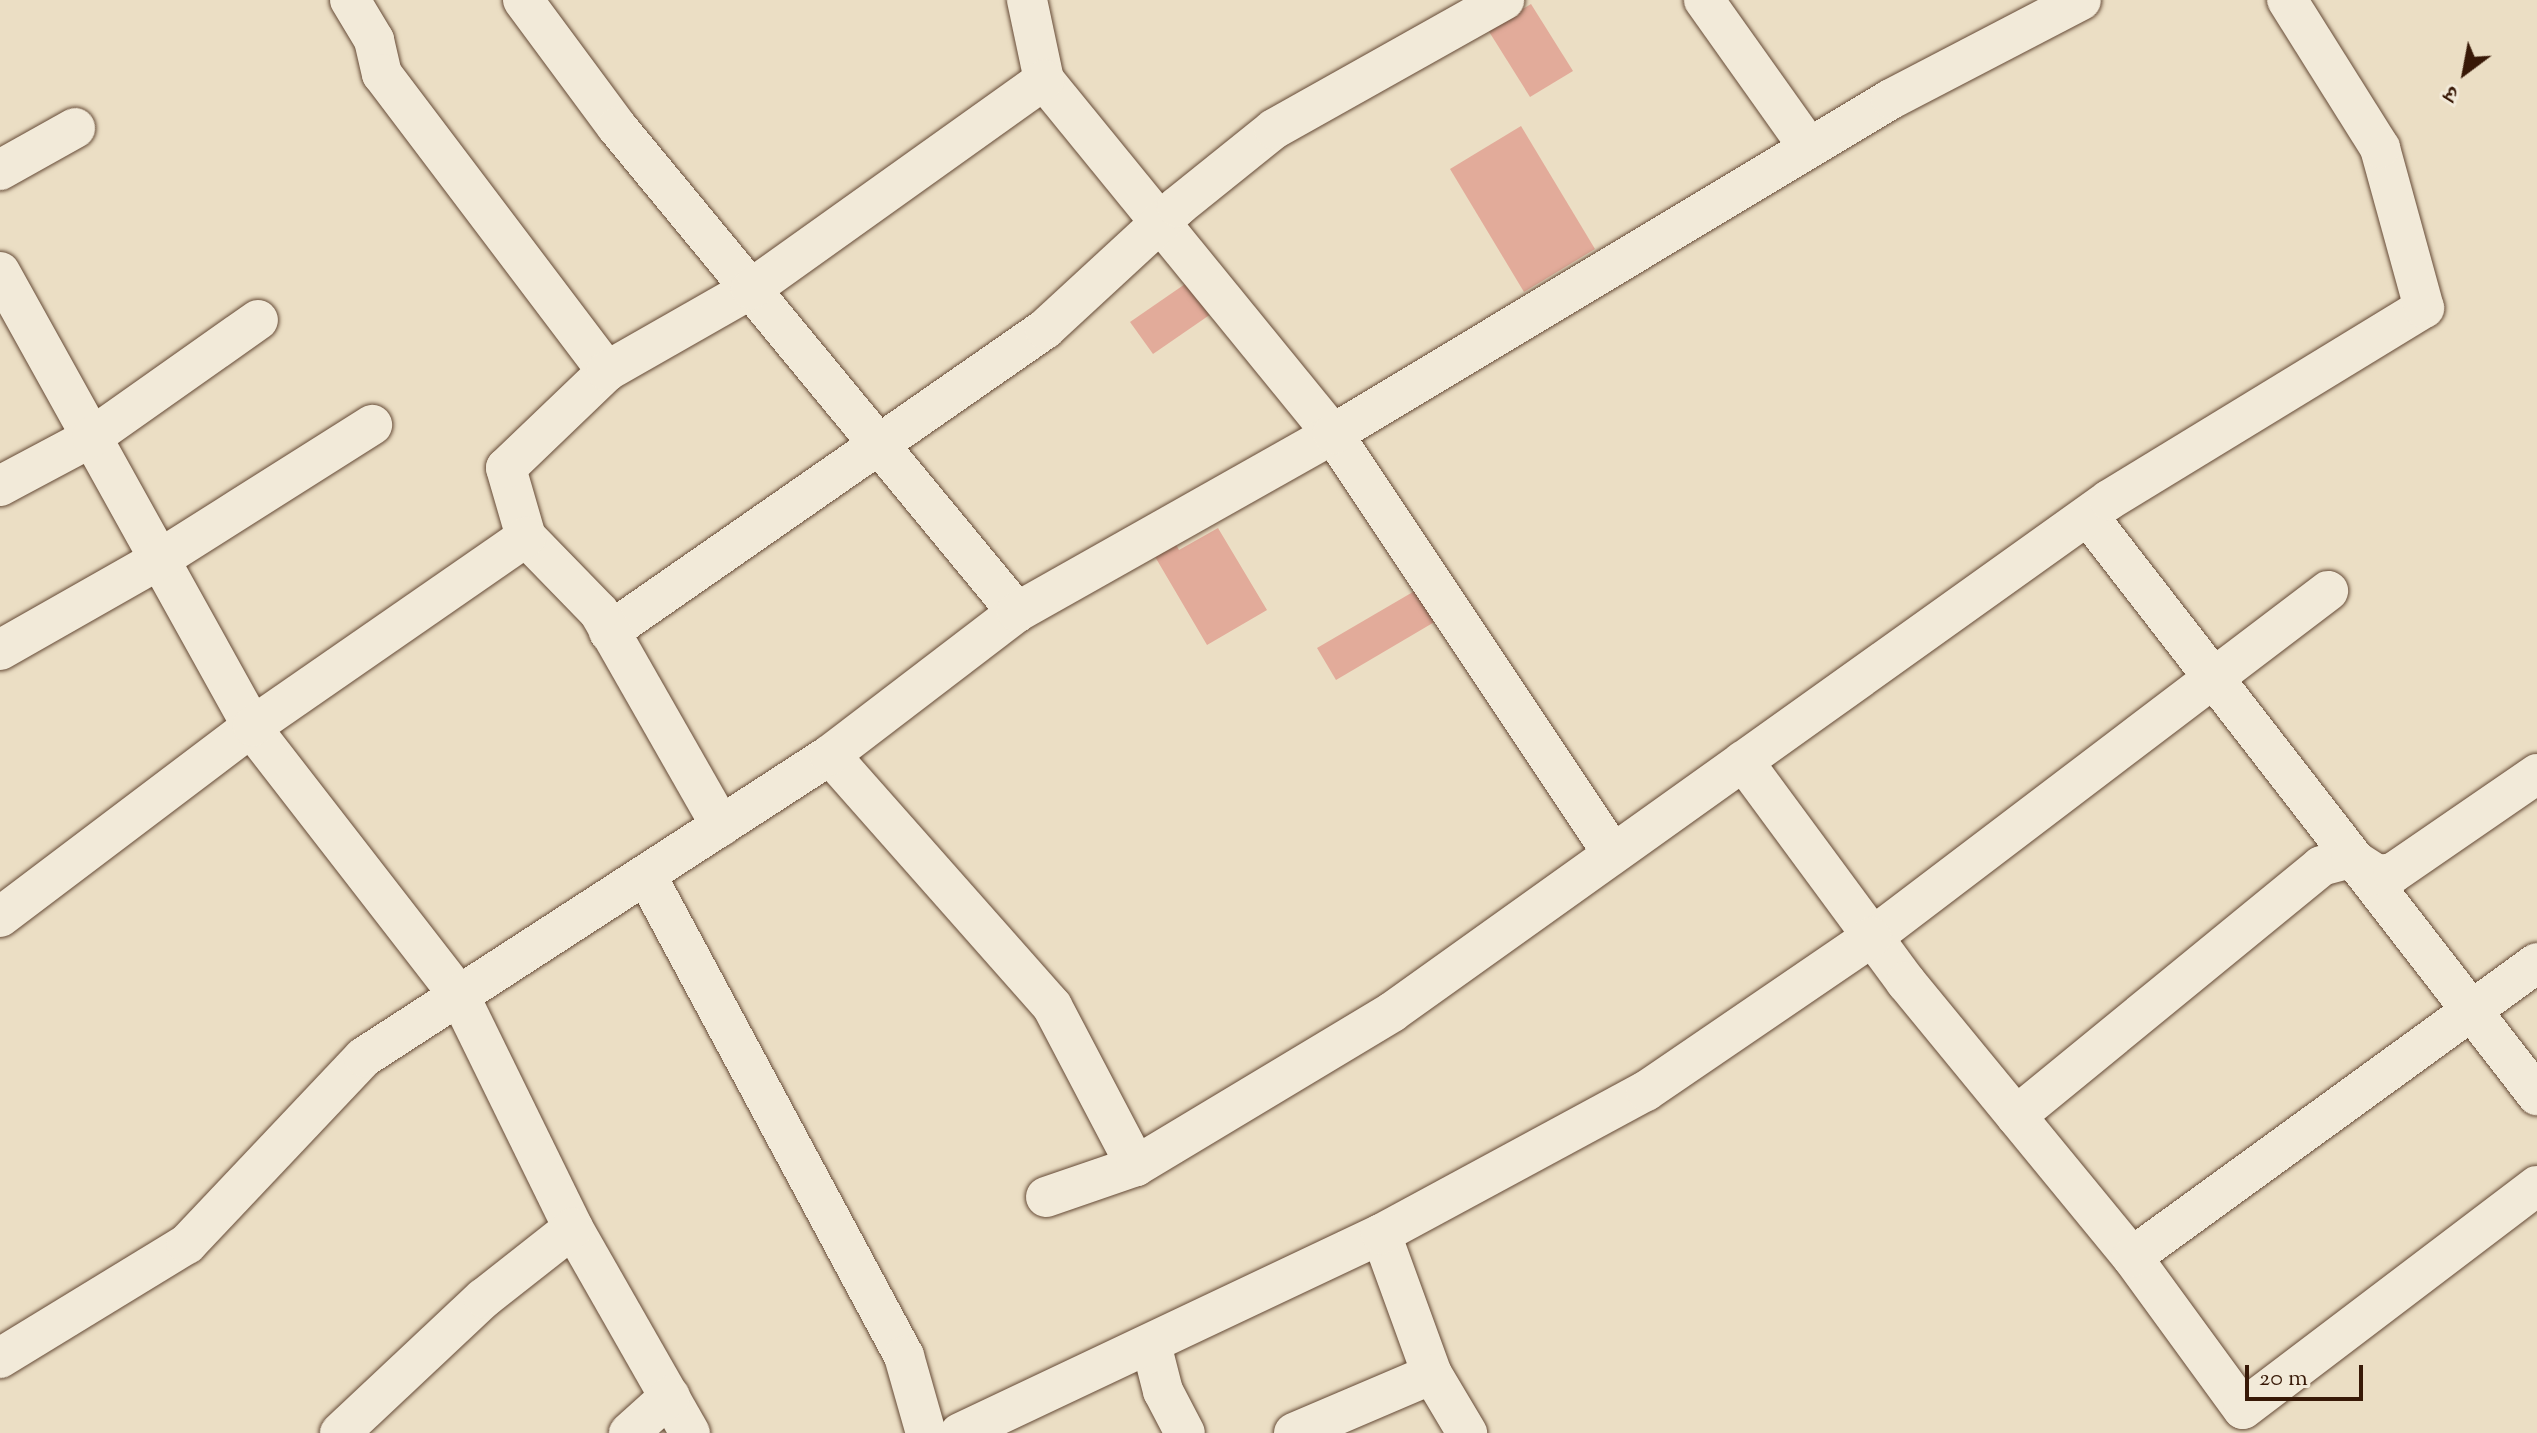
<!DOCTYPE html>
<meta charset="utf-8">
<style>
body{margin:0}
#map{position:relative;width:2537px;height:1433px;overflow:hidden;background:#ebdec4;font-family:"Sorts Mill Goudy","Noto Serif Devanagari",serif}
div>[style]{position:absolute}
.building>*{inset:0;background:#e2ab9a}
.roads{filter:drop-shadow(0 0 2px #654a36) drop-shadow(0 0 2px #654a36)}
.minor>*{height:40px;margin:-20px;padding:0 20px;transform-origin:20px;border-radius:20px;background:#f2ead9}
span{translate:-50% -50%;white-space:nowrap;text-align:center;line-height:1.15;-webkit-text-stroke:6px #f2ead9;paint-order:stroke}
.north{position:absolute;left:2425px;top:32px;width:80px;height:80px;-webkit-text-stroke:6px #f2ead9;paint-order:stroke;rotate:212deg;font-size:22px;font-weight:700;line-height:32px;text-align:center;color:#381907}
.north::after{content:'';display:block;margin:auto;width:28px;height:36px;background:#381907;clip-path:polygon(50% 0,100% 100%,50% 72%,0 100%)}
.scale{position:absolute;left:2245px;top:1365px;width:118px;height:36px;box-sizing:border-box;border:4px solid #381907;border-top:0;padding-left:10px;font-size:24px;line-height:28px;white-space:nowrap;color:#381907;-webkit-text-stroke:6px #f2ead9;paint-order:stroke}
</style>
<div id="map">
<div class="building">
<i style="clip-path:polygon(1531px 4px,1573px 71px,1530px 97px,1488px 30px)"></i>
<i style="clip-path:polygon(1521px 126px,1595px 249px,1524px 292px,1450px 169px)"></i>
<i style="clip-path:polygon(1188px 282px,1211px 314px,1153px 354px,1130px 322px)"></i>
<i style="clip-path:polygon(1218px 528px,1267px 610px,1207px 645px,1154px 555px,1175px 543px,1179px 550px)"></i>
<i style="clip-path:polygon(1430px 582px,1448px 614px,1336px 680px,1317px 648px)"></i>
</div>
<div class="roads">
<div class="minor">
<i style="left:350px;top:0;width:47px;rotate:59deg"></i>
<i style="left:374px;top:40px;width:35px;rotate:77deg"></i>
<i style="left:382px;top:74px;width:373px;rotate:52.9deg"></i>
<i style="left:523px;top:0;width:158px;rotate:53.5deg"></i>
<i style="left:617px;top:127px;width:629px;rotate:50.49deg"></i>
<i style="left:1027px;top:0;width:82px;rotate:78deg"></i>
<i style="left:1044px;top:80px;width:457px;rotate:50.8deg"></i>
<i style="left:1333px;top:434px;width:485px;rotate:56.3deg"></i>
<i style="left:1704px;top:0;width:181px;rotate:54.6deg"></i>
<i style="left:0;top:170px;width:86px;rotate:-29.2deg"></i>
<i style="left:0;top:272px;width:530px;rotate:60.97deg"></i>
<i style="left:257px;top:735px;width:329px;rotate:52.2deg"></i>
<i style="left:459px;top:995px;width:259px;rotate:63.9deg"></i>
<i style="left:573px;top:1228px;width:236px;rotate:60.3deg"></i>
<i style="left:0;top:486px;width:104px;rotate:-28deg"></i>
<i style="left:92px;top:437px;width:203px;rotate:-35.2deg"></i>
<i style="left:2088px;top:516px;width:733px;rotate:52.21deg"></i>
<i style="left:609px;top:632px;width:531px;rotate:-34.8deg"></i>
<i style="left:1045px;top:329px;width:180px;rotate:-42.7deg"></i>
<i style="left:1177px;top:207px;width:124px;rotate:-38.8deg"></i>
<i style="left:1274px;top:129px;width:264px;rotate:-29.3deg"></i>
<i style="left:0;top:650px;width:184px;rotate:-29.6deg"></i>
<i style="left:160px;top:559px;width:251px;rotate:-32.3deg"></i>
<i style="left:830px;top:755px;width:335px;rotate:48.5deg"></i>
<i style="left:1052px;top:1006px;width:181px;rotate:62.3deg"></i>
<i style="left:1743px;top:761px;width:275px;rotate:53.6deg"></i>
<i style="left:1906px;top:982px;width:356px;rotate:50.6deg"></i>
<i style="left:2132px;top:1257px;width:188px;rotate:53.9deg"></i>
<i style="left:2243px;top:1409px;width:369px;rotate:-37.2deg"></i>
<i style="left:721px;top:826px;width:246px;rotate:-119.7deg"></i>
<i style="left:599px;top:612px;width:105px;rotate:-134.2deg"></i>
<i style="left:526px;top:537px;width:72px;rotate:-106.2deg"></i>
<i style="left:506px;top:468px;width:140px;rotate:-43.8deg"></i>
<i style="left:607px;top:371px;width:166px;rotate:-29.7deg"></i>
<i style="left:751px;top:289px;width:360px;rotate:-35.5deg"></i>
<i style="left:646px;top:875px;width:546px;rotate:61.79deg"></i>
<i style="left:904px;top:1356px;width:80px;rotate:74.1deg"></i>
<i style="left:0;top:917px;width:317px;rotate:-37.1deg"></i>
<i style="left:253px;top:726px;width:332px;rotate:-34.7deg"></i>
<i style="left:1887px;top:926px;width:554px;rotate:-37.22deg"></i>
<i style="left:2016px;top:1116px;width:394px;rotate:-39.3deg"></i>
<i style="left:2321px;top:866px;width:31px;rotate:-15deg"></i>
<i style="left:2351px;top:858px;width:31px;rotate:33deg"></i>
<i style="left:2377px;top:875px;width:16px;rotate:-7deg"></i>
<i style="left:2393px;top:873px;width:175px;rotate:-34.5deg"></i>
<i style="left:1046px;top:1197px;width:95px;rotate:-19deg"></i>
<i style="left:1136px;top:1166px;width:299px;rotate:-31deg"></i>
<i style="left:1392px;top:1012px;width:881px;rotate:-35.53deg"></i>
<i style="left:2109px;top:500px;width:369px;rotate:-31.4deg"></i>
<i style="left:2424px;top:308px;width:166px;rotate:-105.4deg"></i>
<i style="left:2380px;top:148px;width:175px;rotate:-122.1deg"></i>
<i style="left:1381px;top:1234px;width:149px;rotate:70deg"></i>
<i style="left:1432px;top:1374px;width:69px;rotate:59.3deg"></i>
<i style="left:2132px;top:1257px;width:500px;rotate:-35.98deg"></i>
<i style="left:1151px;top:1344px;width:49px;rotate:75.7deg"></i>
<i style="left:1163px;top:1391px;width:47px;rotate:62.4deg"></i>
<i style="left:0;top:1358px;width:219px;rotate:-31.4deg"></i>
<i style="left:187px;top:1244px;width:257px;rotate:-46.6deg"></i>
<i style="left:364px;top:1057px;width:555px;rotate:-32.95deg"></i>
<i style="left:830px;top:755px;width:235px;rotate:-37.4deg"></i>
<i style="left:1017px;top:612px;width:363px;rotate:-29.4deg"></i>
<i style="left:1333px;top:434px;width:651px;rotate:-30.98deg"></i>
<i style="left:1891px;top:99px;width:214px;rotate:-27.5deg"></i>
<i style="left:340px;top:1433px;width:197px;rotate:-43.2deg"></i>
<i style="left:484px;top:1298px;width:113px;rotate:-38.2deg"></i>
<i style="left:629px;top:1433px;width:55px;rotate:-42.1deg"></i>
<i style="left:960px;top:1433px;width:466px;rotate:-25.3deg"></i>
<i style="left:1381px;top:1234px;width:301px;rotate:-28.4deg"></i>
<i style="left:1646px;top:1091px;width:273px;rotate:-34.3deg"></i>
<i style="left:1294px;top:1433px;width:150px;rotate:-23.1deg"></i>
</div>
</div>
<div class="north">उ</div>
<div class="scale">20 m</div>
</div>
